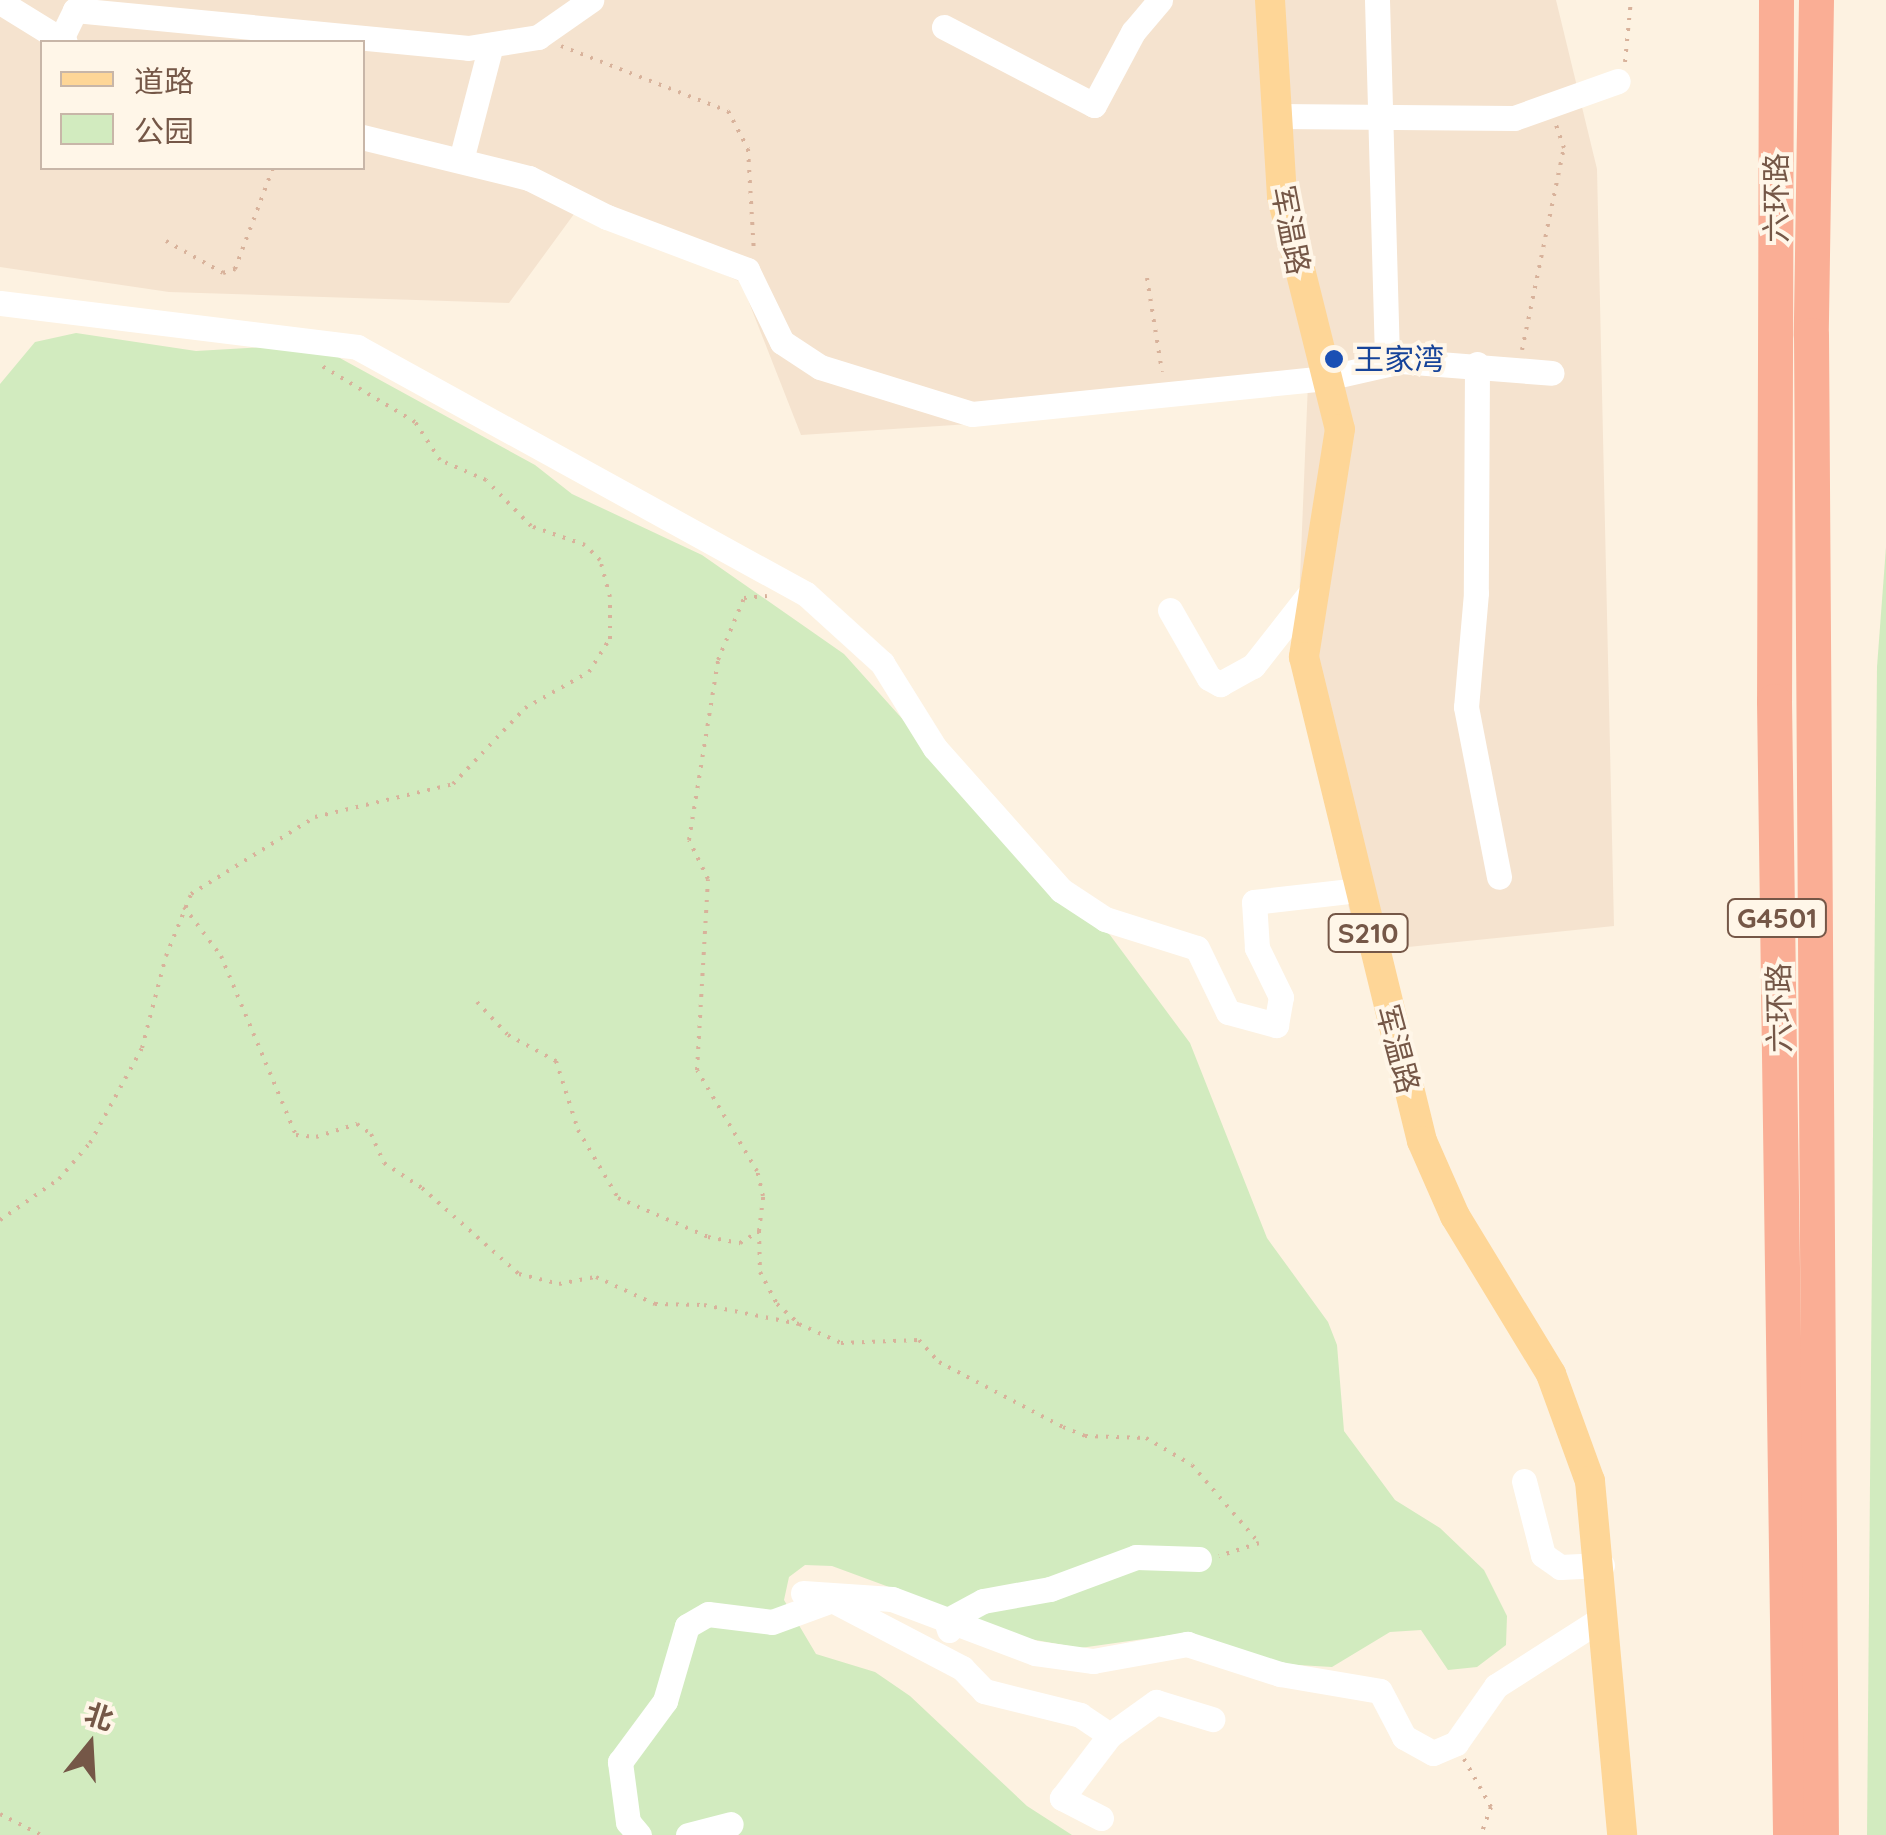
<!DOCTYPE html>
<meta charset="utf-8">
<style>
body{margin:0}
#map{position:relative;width:1886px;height:1835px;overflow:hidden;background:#fdf2e1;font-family:Quicksand,"Noto Sans SC",sans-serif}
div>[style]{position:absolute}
.residential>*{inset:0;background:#f5e3cf}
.green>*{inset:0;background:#d2ebbf}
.path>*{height:4px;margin-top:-2px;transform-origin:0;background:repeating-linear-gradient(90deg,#d8b29b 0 2.5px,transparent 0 10.5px)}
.minor>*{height:25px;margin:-12.5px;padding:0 12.5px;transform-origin:12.5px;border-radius:12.5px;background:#fff}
.major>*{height:30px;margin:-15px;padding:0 15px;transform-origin:15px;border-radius:15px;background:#fed697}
.highway>*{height:35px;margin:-17.5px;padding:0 17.5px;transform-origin:17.5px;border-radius:17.5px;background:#faae95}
.dots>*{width:28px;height:28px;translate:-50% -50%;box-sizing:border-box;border:5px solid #fff6e8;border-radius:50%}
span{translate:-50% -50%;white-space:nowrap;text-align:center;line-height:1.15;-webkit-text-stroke:8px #fff6e8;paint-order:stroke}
.shield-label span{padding:2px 8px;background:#fff6e8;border:2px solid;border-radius:8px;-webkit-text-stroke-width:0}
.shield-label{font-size:28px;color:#755747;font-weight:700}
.street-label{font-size:30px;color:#755747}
.transit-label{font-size:30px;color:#164399}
.left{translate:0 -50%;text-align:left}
.legend{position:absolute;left:40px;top:40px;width:325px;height:130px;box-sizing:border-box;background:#fff6e8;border:2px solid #c8b6a8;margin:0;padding:12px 18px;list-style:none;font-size:30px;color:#755747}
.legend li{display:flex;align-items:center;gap:20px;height:50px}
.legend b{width:50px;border:2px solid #c8b6a8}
.north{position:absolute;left:40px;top:1695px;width:100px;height:100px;-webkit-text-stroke:8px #fff6e8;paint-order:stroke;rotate:18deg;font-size:28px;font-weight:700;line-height:40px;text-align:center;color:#755747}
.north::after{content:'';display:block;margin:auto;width:35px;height:45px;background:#755747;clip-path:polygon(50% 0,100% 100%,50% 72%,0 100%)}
</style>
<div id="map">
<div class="residential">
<i style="clip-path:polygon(evenodd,0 0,1556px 0,1597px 169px,1614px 926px,1359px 952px,1296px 675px,1308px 383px,1016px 421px,801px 435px,741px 282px,577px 210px,509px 303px,169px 292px,0 267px,0 0,42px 42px,362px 42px,362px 168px,42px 168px,42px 42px)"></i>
</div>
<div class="green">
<i style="clip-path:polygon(76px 333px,196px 351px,280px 346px,338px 357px,535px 465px,572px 494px,702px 555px,844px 654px,1066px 901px,1110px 935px,1190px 1043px,1267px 1238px,1328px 1322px,1337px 1345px,1344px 1431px,1395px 1500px,1440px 1528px,1484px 1570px,1507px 1616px,1506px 1645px,1477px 1667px,1448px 1670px,1421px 1630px,1390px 1632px,1332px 1667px,1281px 1664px,1186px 1633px,1080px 1648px,1030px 1639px,832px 1566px,805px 1565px,789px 1577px,784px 1600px,816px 1654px,875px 1672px,910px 1696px,1027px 1806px,1072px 1835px,0 1835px,0 384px,35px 342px)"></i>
<i style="clip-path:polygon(1886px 547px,1886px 1835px,1867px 1835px,1877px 667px)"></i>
</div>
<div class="path">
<i style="left:561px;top:46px;width:179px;rotate:21.3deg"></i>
<i style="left:728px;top:111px;width:43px;rotate:62.2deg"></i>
<i style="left:748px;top:149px;width:103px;rotate:86.7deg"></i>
<i style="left:1625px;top:62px;width:62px;rotate:-84.5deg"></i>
<i style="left:166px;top:241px;width:65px;rotate:29.3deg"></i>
<i style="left:223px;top:273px;width:13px;rotate:-18deg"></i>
<i style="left:235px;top:269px;width:108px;rotate:-69.4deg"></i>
<i style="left:1147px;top:278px;width:95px;rotate:80.9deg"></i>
<i style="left:1522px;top:350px;width:206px;rotate:-78.3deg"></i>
<i style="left:1564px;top:148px;width:24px;rotate:-109deg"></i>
<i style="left:184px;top:907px;width:61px;rotate:52.9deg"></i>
<i style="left:221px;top:956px;width:194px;rotate:67.3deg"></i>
<i style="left:296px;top:1135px;width:20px;rotate:6deg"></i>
<i style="left:316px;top:1137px;width:43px;rotate:-17.6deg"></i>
<i style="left:357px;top:1124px;width:17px;rotate:36deg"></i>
<i style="left:371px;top:1134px;width:32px;rotate:66deg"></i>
<i style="left:384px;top:1163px;width:45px;rotate:33.3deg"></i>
<i style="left:422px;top:1188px;width:130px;rotate:41.6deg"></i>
<i style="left:519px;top:1274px;width:41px;rotate:14deg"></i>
<i style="left:559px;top:1284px;width:38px;rotate:-11deg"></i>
<i style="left:596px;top:1277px;width:65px;rotate:24.6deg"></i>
<i style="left:655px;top:1304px;width:49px;rotate:1.2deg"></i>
<i style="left:704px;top:1305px;width:97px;rotate:11.3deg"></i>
<i style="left:477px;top:1002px;width:45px;rotate:46.8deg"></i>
<i style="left:508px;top:1035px;width:55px;rotate:28.4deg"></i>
<i style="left:556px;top:1061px;width:72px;rotate:72.3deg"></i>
<i style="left:578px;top:1130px;width:79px;rotate:59.5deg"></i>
<i style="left:618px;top:1198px;width:98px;rotate:23.4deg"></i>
<i style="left:708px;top:1237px;width:33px;rotate:11deg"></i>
<i style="left:740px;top:1243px;width:22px;rotate:-32deg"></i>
<i style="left:759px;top:1231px;width:35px;rotate:-83deg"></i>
<i style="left:763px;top:1196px;width:26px;rotate:-103deg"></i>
<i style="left:757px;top:1171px;width:117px;rotate:-120.7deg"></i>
<i style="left:697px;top:1070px;width:191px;rotate:-86.7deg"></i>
<i style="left:708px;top:879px;width:43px;rotate:-116deg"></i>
<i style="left:689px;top:840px;width:182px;rotate:-80.8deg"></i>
<i style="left:718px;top:660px;width:67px;rotate:-67.2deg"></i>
<i style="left:744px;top:598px;width:23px;rotate:-5deg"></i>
<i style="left:0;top:1220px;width:72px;rotate:-34.8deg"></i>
<i style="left:59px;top:1179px;width:48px;rotate:-49.3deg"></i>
<i style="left:90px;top:1143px;width:108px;rotate:-61.3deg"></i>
<i style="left:142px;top:1048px;width:95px;rotate:-75.4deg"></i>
<i style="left:166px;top:956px;width:67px;rotate:-68deg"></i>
<i style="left:191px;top:894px;width:146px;rotate:-31.8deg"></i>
<i style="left:315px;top:817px;width:142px;rotate:-13.4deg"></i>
<i style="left:453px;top:784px;width:105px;rotate:-46.5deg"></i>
<i style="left:525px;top:708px;width:73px;rotate:-29.4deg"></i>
<i style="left:589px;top:672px;width:39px;rotate:-58deg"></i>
<i style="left:610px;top:639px;width:42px;rotate:-90deg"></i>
<i style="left:610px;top:597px;width:38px;rotate:-105deg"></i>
<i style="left:600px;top:560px;width:21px;rotate:-135deg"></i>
<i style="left:585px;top:545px;width:57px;rotate:-160.6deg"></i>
<i style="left:531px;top:526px;width:64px;rotate:-134.4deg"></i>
<i style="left:486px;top:480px;width:50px;rotate:-156.5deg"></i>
<i style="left:440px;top:460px;width:45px;rotate:-123.3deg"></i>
<i style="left:415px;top:422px;width:111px;rotate:-149deg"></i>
<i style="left:759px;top:1231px;width:41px;rotate:88.6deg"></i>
<i style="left:760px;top:1272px;width:36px;rotate:62deg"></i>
<i style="left:777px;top:1304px;width:30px;rotate:42deg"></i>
<i style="left:799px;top:1324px;width:46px;rotate:24.3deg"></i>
<i style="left:841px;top:1343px;width:78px;rotate:-2.2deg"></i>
<i style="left:919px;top:1340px;width:30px;rotate:48deg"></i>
<i style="left:939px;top:1362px;width:140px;rotate:27.7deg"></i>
<i style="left:1063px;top:1427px;width:24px;rotate:22deg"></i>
<i style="left:1085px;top:1436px;width:61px;rotate:1.9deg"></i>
<i style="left:1146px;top:1438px;width:53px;rotate:30.4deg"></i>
<i style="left:1192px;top:1465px;width:103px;rotate:49.3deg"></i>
<i style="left:1259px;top:1543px;width:42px;rotate:162deg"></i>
<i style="left:1464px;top:1759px;width:55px;rotate:60.6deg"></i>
<i style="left:1491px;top:1807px;width:30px;rotate:110deg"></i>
<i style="left:0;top:1814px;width:46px;rotate:27.1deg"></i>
</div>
<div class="minor">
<i style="left:1377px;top:0;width:364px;rotate:88.4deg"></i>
<i style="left:0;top:2px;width:76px;rotate:31.6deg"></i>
<i style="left:944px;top:27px;width:169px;rotate:27.5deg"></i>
<i style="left:1094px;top:105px;width:83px;rotate:-61.9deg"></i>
<i style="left:1133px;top:32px;width:42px;rotate:-49.8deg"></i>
<i style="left:61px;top:39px;width:32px;rotate:-64deg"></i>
<i style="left:75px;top:10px;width:395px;rotate:5.5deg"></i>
<i style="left:468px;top:48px;width:71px;rotate:-8.9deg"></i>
<i style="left:538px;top:37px;width:65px;rotate:-34.9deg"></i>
<i style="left:1277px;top:116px;width:237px;rotate:0.5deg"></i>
<i style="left:1514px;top:118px;width:110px;rotate:-19.6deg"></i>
<i style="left:362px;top:137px;width:172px;rotate:13.8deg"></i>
<i style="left:529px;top:178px;width:87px;rotate:26.6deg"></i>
<i style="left:607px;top:217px;width:150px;rotate:20.7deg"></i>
<i style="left:747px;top:270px;width:80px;rotate:64.1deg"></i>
<i style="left:782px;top:342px;width:45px;rotate:33.3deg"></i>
<i style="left:820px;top:367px;width:159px;rotate:17.2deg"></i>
<i style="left:972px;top:414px;width:356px;rotate:-5.8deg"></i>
<i style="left:1326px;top:378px;width:77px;rotate:-12.8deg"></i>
<i style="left:1401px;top:361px;width:151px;rotate:4.5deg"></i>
<i style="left:461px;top:160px;width:119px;rotate:-75.4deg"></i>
<i style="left:0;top:303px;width:360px;rotate:7deg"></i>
<i style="left:357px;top:347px;width:512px;rotate:28.82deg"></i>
<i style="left:806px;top:594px;width:103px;rotate:42.2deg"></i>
<i style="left:882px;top:663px;width:100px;rotate:58.1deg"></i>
<i style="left:935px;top:748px;width:190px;rotate:48.4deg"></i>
<i style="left:1061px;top:890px;width:53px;rotate:33.4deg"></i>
<i style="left:1105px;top:919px;width:96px;rotate:17.5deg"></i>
<i style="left:1197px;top:948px;width:71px;rotate:64.2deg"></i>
<i style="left:1228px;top:1012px;width:50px;rotate:15.2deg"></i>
<i style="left:1276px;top:1025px;width:28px;rotate:-80deg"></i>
<i style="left:1281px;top:997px;width:55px;rotate:-116.1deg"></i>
<i style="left:1257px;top:948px;width:46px;rotate:-93.7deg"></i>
<i style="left:1254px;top:902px;width:104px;rotate:-6.6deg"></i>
<i style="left:1477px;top:364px;width:229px;rotate:90.3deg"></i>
<i style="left:1476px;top:593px;width:114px;rotate:95deg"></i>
<i style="left:1466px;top:707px;width:173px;rotate:79deg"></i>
<i style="left:1170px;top:610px;width:78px;rotate:60.2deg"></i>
<i style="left:1209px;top:678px;width:13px;rotate:29deg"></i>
<i style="left:1220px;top:684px;width:38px;rotate:-29deg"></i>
<i style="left:1253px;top:666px;width:94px;rotate:-51.9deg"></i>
<i style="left:1524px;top:1481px;width:76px;rotate:75.6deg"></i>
<i style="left:1543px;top:1555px;width:21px;rotate:35deg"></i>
<i style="left:1560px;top:1567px;width:42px;rotate:-2.7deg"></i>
<i style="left:803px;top:1593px;width:89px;rotate:3.9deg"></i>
<i style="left:892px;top:1599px;width:153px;rotate:20.7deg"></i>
<i style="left:1035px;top:1653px;width:59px;rotate:7.9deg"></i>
<i style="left:1093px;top:1661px;width:96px;rotate:-10.3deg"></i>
<i style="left:1187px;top:1644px;width:98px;rotate:17.9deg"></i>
<i style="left:1280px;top:1674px;width:101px;rotate:9.6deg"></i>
<i style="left:1380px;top:1691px;width:52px;rotate:62.4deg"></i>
<i style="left:1404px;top:1737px;width:33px;rotate:29deg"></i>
<i style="left:1433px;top:1753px;width:25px;rotate:-23deg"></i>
<i style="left:1456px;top:1743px;width:70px;rotate:-54.9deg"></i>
<i style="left:1496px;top:1686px;width:128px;rotate:-32.6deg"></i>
<i style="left:949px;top:1630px;width:9px;rotate:-108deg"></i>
<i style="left:946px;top:1621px;width:42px;rotate:-28.4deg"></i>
<i style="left:983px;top:1601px;width:68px;rotate:-10.2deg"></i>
<i style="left:1050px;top:1589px;width:92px;rotate:-20.4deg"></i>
<i style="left:1136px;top:1557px;width:63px;rotate:1.8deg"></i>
<i style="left:1101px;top:1818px;width:44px;rotate:-152.9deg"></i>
<i style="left:1062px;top:1798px;width:79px;rotate:-52.7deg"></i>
<i style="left:639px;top:1835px;width:17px;rotate:-130deg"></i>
<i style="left:628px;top:1822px;width:61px;rotate:-97.6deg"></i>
<i style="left:620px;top:1762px;width:76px;rotate:-53.6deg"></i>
<i style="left:665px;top:1701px;width:78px;rotate:-73.7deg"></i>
<i style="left:687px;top:1626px;width:24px;rotate:-30deg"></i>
<i style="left:708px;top:1614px;width:64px;rotate:7.1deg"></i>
<i style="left:772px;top:1622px;width:64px;rotate:-20.1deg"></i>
<i style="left:832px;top:1600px;width:147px;rotate:27.6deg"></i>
<i style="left:962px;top:1668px;width:32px;rotate:46deg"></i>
<i style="left:984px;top:1691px;width:99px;rotate:14deg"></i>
<i style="left:1080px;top:1715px;width:36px;rotate:34deg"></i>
<i style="left:1110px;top:1735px;width:57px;rotate:-35.7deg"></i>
<i style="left:1156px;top:1702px;width:59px;rotate:16.9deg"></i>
<i style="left:688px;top:1835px;width:44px;rotate:-14.3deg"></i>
</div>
<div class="major">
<i style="left:1270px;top:0;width:197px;rotate:86.5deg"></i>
<i style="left:1282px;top:197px;width:239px;rotate:76deg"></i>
<i style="left:1340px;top:429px;width:231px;rotate:99deg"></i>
<i style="left:1304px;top:657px;width:498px;rotate:76.3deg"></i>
<i style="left:1422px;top:1141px;width:82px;rotate:66.3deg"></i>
<i style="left:1455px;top:1216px;width:185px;rotate:58.7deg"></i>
<i style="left:1551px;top:1374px;width:114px;rotate:70deg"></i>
<i style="left:1590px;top:1481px;width:355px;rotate:84.8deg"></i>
</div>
<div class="highway">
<i style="left:1776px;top:0;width:701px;rotate:90.16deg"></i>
<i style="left:1774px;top:701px;width:1134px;rotate:89.19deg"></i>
<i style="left:1816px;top:0;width:335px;rotate:90.9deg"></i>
<i style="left:1811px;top:335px;width:1500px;rotate:89.62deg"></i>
</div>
<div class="dots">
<i style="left:1334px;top:359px;background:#1a4fb4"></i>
</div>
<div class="shield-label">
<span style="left:1777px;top:918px">G4501</span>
<span style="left:1368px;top:933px">S210</span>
</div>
<div class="street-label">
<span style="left:1776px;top:198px;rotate:-90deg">六环路</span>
<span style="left:1291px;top:230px;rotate:79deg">军温路</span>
<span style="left:1779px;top:1008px;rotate:-91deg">六环路</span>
<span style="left:1398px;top:1049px;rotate:75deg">军温路</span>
</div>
<div class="transit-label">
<span class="left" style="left:1354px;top:359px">王家湾</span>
</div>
<ul class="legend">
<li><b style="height:12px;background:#fed697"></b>道路</li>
<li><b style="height:28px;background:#d2ebbf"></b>公园</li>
</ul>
<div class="north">北</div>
</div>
